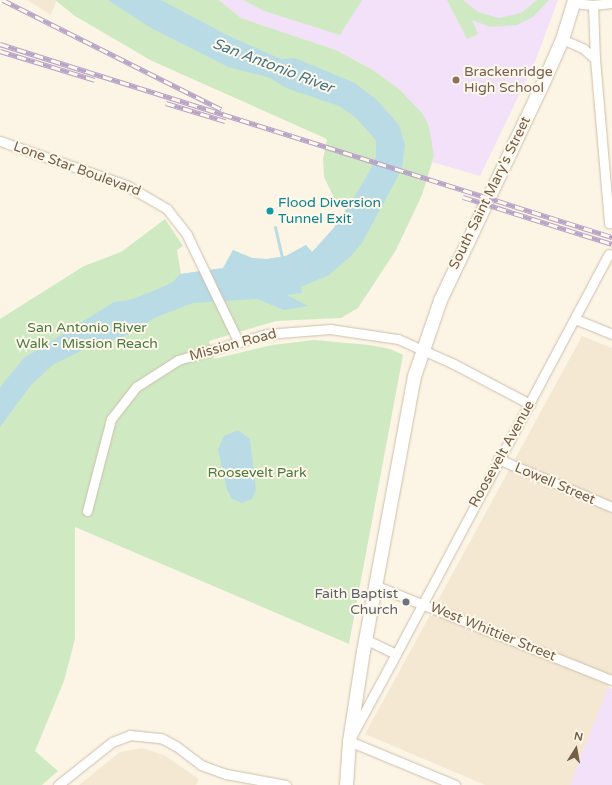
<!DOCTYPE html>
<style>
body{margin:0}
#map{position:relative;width:612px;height:785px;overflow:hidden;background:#fcf5e5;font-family:"Varela Round",sans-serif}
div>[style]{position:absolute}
.residential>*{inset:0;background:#f4e8d3}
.education>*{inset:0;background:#f2e1f8}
.green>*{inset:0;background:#cfeac3}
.water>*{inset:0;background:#b9dbe6}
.stream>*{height:3px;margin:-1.5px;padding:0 1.5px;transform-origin:1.5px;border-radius:1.5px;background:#b9dbe6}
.roads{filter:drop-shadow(0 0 1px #cebeab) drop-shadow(0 0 1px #cebeab)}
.minor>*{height:9px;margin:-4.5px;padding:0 4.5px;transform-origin:4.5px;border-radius:4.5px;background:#fff}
.secondary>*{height:13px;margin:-6.5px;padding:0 6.5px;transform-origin:6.5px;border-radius:6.5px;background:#fff}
.rail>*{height:4.5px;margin-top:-2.25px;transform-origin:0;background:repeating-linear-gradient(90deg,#fff9eb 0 9px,#b9a3c6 0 18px);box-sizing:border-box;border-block:1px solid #b9a3c6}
.dots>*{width:11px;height:11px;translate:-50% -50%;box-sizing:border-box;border:2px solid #fff9eb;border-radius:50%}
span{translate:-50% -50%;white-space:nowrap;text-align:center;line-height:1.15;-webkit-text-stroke:4px #fff9eb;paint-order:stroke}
.education-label{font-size:14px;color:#785e54}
.left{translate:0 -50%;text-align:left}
.street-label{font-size:14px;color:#755e4a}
.culture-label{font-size:14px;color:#0d838f}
.park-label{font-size:14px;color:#4c7a42}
.worship-label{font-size:14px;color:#5b616d}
.right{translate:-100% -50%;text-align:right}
.water-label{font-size:15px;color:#447588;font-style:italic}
.north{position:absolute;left:556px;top:729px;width:40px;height:40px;-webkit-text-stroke:3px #fff9eb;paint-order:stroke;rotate:11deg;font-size:11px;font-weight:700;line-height:16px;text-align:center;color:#755e4a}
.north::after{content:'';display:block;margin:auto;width:14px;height:18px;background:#755e4a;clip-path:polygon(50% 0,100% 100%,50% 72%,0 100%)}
</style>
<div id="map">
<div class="residential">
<i style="clip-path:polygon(27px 0,55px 0,56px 2px,51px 15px)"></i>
<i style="clip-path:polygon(582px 336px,612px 348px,612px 678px,570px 785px,485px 785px,365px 734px)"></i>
<i style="clip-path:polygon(142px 748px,164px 755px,199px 779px,196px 785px,79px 785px,120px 752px)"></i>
</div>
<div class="education">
<i style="clip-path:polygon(219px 0,558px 0,535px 62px,480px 176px,432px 162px,434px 156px,399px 89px,373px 70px,336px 50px,241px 18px)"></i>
<i style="clip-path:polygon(608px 687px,612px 689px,612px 785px,570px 785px)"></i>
</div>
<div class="green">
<i style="clip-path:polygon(55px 0,219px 0,241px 18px,336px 50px,373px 70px,399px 89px,422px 113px,429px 126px,434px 156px,422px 195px,396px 250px,358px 308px,341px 318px,276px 321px,209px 341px,214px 359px,272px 345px,314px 340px,369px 345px,390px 349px,403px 355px,349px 644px,75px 527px,75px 639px,64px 681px,35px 751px,58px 771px,42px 785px,0 785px,0 319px,84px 266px,121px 252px,165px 219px,183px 246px,177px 250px,181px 274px,223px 268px,233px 250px,252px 258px,267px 259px,286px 256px,306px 245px,312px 252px,331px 232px,349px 204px,338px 206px,324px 177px,323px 159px,327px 139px,152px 61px,75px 16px)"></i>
<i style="clip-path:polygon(243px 0,362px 0,340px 35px,264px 11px)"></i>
<i style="clip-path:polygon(447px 0,463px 0,478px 12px,499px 18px,521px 13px,537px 0,549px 0,533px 17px,517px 25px,490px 27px,472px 20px,478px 34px,467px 39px)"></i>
</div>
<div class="water">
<i style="clip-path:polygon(108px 0,161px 0,229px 36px,281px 59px,295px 58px,355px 83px,378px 101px,399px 125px,405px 145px,402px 169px,362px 243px,350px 257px,329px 275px,301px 287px,302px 293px,287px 295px,308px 306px,284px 310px,257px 299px,193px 303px,154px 318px,130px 334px,85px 349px,54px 364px,31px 385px,0 427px,0 387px,24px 358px,114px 302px,130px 300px,158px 289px,173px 282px,180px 274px,223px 268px,233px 250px,252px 258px,267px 259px,286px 256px,306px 245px,312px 252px,339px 222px,369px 172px,376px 157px,376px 141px,369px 132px,355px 117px,339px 106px,286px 88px,270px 78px,228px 67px,151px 28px)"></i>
<i style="clip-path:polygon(238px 430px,250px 439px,256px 490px,252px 499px,242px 503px,232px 499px,227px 490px,218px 449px,224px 436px)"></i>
</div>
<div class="stream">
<i style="left:275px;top:227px;width:35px;rotate:77deg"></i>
</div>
<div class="roads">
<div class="minor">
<i style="left:573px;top:3px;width:20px;rotate:6deg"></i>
<i style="left:593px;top:5px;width:19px;rotate:-6deg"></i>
<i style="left:593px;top:5px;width:54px;rotate:87.9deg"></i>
<i style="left:562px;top:39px;width:24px;rotate:24deg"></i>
<i style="left:584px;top:49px;width:15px;rotate:42deg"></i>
<i style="left:595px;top:59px;width:165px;rotate:85.1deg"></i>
<i style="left:0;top:141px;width:133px;rotate:19.2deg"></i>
<i style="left:126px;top:185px;width:48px;rotate:30.3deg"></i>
<i style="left:167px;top:209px;width:33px;rotate:52deg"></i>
<i style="left:187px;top:235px;width:118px;rotate:64.3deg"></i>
<i style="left:575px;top:319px;width:40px;rotate:22deg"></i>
<i style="left:498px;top:459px;width:124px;rotate:22.8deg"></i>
<i style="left:87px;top:511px;width:95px;rotate:-75.4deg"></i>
<i style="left:111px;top:419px;width:41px;rotate:-52deg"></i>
<i style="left:136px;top:387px;width:50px;rotate:-32.7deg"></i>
<i style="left:178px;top:360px;width:93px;rotate:-16.3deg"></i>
<i style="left:267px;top:334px;width:63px;rotate:-4.5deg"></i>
<i style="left:330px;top:329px;width:69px;rotate:8.4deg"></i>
<i style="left:398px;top:339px;width:61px;rotate:24.1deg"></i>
<i style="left:454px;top:364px;width:86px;rotate:27.8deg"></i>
<i style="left:374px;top:585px;width:256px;rotate:21.8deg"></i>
<i style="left:365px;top:639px;width:34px;rotate:26deg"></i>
<i style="left:396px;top:654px;width:453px;rotate:-62deg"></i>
<i style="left:396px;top:654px;width:99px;rotate:118.4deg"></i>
<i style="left:349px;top:741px;width:115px;rotate:22.5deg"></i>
<i style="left:58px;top:785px;width:69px;rotate:-38.5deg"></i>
<i style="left:112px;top:742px;width:19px;rotate:-21deg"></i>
<i style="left:130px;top:735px;width:31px;rotate:6deg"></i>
<i style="left:161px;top:738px;width:17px;rotate:28deg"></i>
<i style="left:176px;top:746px;width:31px;rotate:37deg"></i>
<i style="left:201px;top:765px;width:27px;rotate:20deg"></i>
<i style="left:226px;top:774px;width:61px;rotate:10.4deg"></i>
</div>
<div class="secondary">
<i style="left:346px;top:785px;width:44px;rotate:-86.1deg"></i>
<i style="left:349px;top:741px;width:91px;rotate:-81.2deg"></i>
<i style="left:363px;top:651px;width:280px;rotate:-79.5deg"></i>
<i style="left:414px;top:376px;width:80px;rotate:-71.1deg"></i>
<i style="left:440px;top:300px;width:243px;rotate:-64.7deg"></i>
<i style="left:544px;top:80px;width:45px;rotate:-66.3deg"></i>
<i style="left:562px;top:39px;width:41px;rotate:-72.9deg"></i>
</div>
</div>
<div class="rail">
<i style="left:3px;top:0;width:244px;rotate:26.6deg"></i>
<i style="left:0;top:44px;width:642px;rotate:17.5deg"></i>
<i style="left:0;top:51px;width:99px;rotate:17deg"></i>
<i style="left:166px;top:103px;width:62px;rotate:17deg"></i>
<i style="left:463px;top:197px;width:156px;rotate:17.5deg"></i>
</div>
<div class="dots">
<i style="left:456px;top:80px;background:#8d6e63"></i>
<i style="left:270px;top:211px;background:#0f9aa8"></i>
<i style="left:406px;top:602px;background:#6b7280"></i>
</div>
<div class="education-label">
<span class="left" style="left:464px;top:80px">Brackenridge<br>High School</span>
</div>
<div class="street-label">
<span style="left:77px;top:169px;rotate:20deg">Lone Star Boulevard</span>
<span style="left:490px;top:193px;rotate:-64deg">South Saint Mary's Street</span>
<span style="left:233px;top:345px;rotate:-15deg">Mission Road</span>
<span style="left:502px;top:454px;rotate:-61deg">Roosevelt Avenue</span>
<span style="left:555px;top:484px;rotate:23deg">Lowell Street</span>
<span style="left:493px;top:632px;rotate:22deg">West Whittier Street</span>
</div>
<div class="culture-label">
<span class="left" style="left:278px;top:211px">Flood Diversion<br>Tunnel Exit</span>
</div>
<div class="park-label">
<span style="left:87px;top:336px">San Antonio River<br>Walk - Mission Reach</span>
<span style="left:257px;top:473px">Roosevelt Park</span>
</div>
<div class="worship-label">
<span class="right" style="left:398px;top:602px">Faith Baptist<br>Church</span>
</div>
<div class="water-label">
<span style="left:273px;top:66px;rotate:21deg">San Antonio River</span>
</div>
<div class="north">N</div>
</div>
